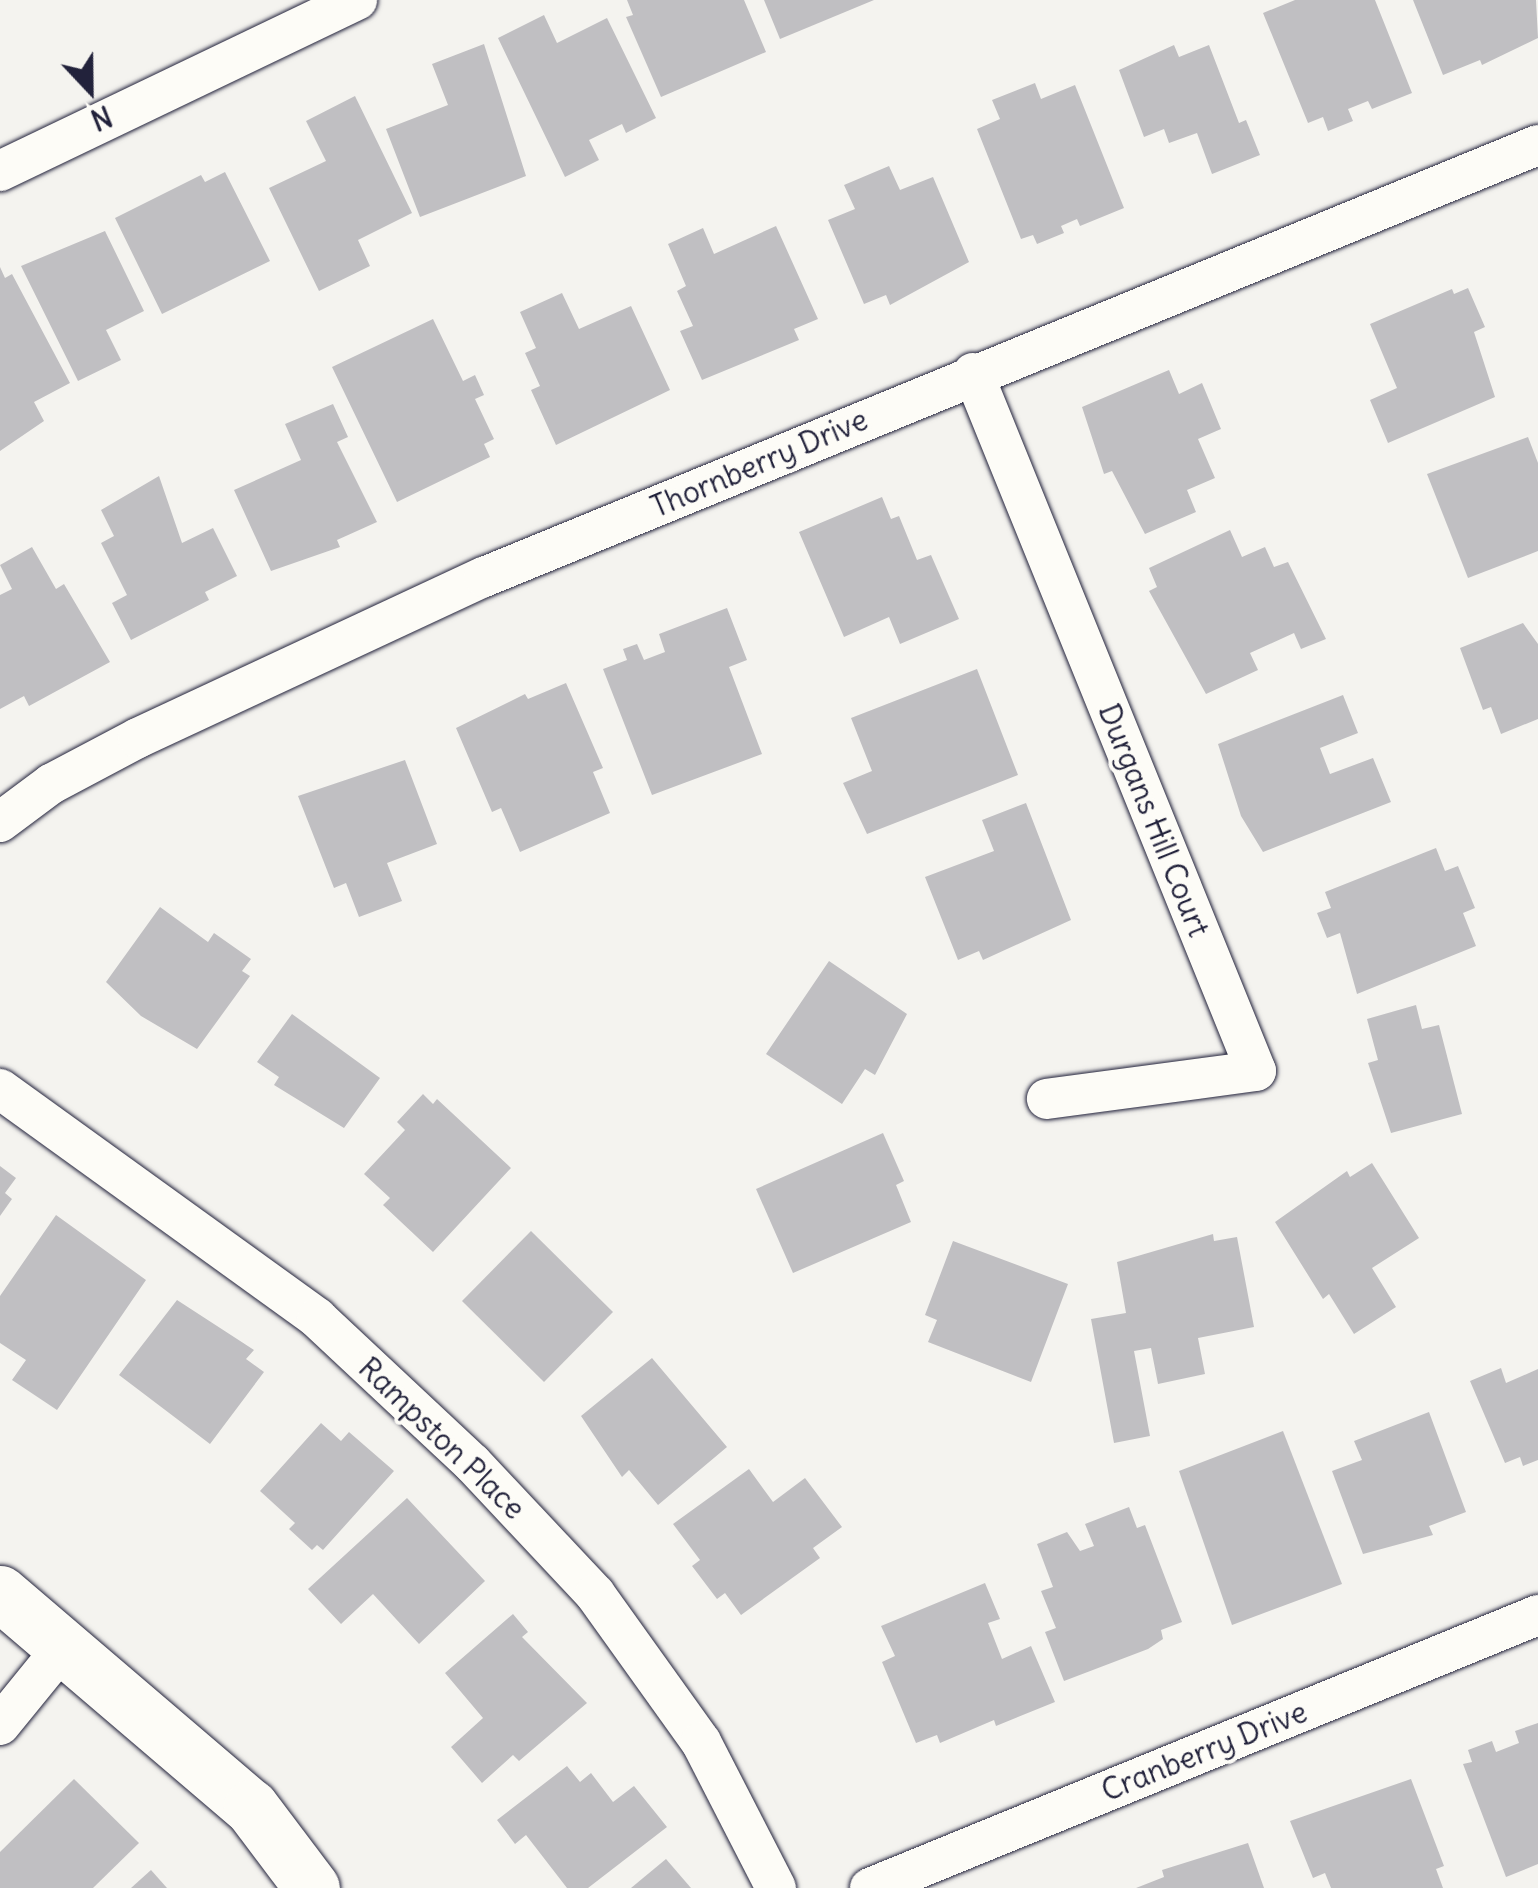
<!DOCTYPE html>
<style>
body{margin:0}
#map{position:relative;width:1538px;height:1888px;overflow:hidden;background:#f4f3ef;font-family:Delius,sans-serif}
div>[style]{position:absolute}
.building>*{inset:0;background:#c0bfc2}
.roads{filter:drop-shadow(0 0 2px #22223b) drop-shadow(0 0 2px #22223b)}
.street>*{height:40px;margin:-20px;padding:0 20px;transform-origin:20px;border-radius:20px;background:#fdfcf7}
.secondary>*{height:55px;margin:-27.5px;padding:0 27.5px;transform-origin:27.5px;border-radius:27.5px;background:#fdfcf7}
span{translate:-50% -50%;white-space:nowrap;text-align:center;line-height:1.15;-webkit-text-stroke:8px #fdfcf7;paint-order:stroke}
.street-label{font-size:30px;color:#22223b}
.north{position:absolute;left:40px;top:40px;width:100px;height:100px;-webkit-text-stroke:8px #fdfcf7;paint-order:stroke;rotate:158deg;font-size:28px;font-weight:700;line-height:40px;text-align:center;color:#22223b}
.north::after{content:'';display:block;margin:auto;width:35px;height:45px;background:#22223b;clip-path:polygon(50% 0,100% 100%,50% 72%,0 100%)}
</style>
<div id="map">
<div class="building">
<i style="clip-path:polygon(627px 0,744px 0,766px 52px,661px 97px,626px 17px,633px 15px)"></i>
<i style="clip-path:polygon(764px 0,874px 0,780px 39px)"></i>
<i style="clip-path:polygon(1295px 0,1375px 0,1412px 93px,1372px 109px,1368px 101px,1348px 109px,1353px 121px,1328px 131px,1323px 117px,1308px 123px,1263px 13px)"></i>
<i style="clip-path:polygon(1413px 0,1536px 0,1538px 38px,1482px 65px,1480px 60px,1443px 75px)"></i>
<i style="clip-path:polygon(544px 15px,557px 43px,607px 18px,656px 118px,626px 133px,622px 124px,589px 140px,599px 160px,565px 177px,498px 38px)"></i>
<i style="clip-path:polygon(484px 44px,526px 176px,420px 217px,386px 129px,448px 105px,432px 64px)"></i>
<i style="clip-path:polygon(1174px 45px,1179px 57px,1209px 45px,1239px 123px,1246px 120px,1260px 155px,1212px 174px,1197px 133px,1169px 143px,1164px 129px,1144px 137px,1119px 70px)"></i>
<i style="clip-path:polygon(1035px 83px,1041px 99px,1075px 85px,1124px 208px,1080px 226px,1077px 219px,1061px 226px,1064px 233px,1037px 244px,1033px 235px,1021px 239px,977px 129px,1000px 119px,992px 100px)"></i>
<i style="clip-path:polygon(355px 96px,412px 213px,358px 240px,370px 266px,319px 291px,269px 188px,326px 161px,306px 121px)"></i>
<i style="clip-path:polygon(889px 166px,900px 190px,933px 177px,969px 262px,890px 305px,886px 295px,864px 304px,828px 220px,855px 209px,844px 185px)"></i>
<i style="clip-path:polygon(225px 172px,270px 261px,162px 314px,115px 218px,201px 175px,205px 182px)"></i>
<i style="clip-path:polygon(776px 226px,818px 319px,794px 329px,799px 340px,702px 380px,680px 331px,693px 326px,677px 291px,686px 286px,668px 244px,703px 228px,714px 254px)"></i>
<i style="clip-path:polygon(105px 231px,144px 311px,106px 330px,121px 360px,78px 381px,21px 266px)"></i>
<i style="clip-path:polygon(0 267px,5px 278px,12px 274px,70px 383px,34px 402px,44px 421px,0 451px)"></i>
<i style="clip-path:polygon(1468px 288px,1485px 327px,1474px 332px,1495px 397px,1388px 443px,1370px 400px,1397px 388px,1370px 324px,1452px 289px,1454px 294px)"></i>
<i style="clip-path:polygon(562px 293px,579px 329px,631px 306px,670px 390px,556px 445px,531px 390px,540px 386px,525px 353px,536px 348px,520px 312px)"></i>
<i style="clip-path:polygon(433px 319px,463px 381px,475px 375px,484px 395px,475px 399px,494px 439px,484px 444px,490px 457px,397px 502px,332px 367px)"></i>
<i style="clip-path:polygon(1169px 370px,1179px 394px,1202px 383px,1221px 429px,1198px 439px,1215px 478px,1187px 490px,1196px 512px,1145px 534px,1112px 471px,1104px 474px,1082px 407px)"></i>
<i style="clip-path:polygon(333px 404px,348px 437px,337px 442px,377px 522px,337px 540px,340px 547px,271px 571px,234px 490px,301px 460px,285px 424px)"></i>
<i style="clip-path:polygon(1528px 437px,1538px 463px,1538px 551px,1468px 578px,1427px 474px)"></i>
<i style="clip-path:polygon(159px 476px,182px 543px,213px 528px,237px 576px,205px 592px,209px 600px,131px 640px,112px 603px,127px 595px,101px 543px,114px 536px,101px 510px)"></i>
<i style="clip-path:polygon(882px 497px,891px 519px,899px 516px,917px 560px,931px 555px,959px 619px,900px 644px,889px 617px,844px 637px,799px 532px)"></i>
<i style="clip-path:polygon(1230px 530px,1242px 557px,1265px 547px,1274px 567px,1288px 562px,1326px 639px,1301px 649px,1294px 633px,1250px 653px,1258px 670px,1206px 694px,1149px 591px,1157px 587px,1149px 568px)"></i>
<i style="clip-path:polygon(32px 547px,56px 589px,64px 584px,110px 662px,29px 706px,24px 696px,0 709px,0 595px,12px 589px,0 565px)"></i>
<i style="clip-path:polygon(727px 608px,747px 660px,729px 667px,762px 754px,652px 795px,603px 669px,627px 660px,623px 649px,637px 644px,644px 660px,665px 652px,659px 634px)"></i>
<i style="clip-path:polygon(1523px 623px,1538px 644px,1538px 719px,1501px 734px,1491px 707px,1483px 710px,1460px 648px)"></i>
<i style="clip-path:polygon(977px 669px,1018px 775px,867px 834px,843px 783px,872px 771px,851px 718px)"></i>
<i style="clip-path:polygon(566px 683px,603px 768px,593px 772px,610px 813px,520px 852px,501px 808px,492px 812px,456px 728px,525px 694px,528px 699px)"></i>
<i style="clip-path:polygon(1343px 695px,1358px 733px,1320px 748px,1330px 774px,1373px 758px,1391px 802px,1263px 852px,1241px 816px,1218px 744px)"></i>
<i style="clip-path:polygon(405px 760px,437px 844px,387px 863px,402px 901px,359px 917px,346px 883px,334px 888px,298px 796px)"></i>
<i style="clip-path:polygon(1026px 803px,1071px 920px,983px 960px,979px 951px,958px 960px,925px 877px,994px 851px,982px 820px)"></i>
<i style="clip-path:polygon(1436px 848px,1445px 871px,1458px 866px,1475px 908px,1463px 913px,1476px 946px,1357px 994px,1340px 933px,1327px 938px,1317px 913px,1331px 908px,1325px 892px)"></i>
<i style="clip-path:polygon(160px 907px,208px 942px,214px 933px,251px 959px,242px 971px,250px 976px,197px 1049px,141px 1016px,106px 982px)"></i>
<i style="clip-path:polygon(829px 961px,907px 1014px,875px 1075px,865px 1069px,842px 1104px,766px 1054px)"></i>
<i style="clip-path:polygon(1416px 1005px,1422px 1029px,1439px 1025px,1462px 1114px,1391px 1133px,1368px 1063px,1378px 1060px,1367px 1019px)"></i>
<i style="clip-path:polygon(292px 1014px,380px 1078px,344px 1128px,274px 1085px,279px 1077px,257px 1062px)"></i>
<i style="clip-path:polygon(423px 1094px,433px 1104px,437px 1099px,511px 1168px,433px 1252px,383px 1205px,390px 1198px,364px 1174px,405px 1130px,397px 1122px)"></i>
<i style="clip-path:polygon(883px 1133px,904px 1181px,896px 1185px,911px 1222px,793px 1273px,756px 1189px)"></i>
<i style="clip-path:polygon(1372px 1163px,1419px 1238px,1372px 1268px,1396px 1307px,1354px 1334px,1329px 1294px,1323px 1299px,1275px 1222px,1347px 1171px,1350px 1177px)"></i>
<i style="clip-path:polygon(0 1166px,16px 1178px,5px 1193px,12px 1199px,0 1216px)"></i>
<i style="clip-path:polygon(56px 1215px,146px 1280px,57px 1410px,12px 1380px,26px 1360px,0 1343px,0 1296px)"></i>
<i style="clip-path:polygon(531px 1231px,613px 1312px,544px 1382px,462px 1301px)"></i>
<i style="clip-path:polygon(1213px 1234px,1214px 1241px,1237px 1237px,1254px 1327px,1198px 1338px,1205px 1374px,1158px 1384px,1151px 1348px,1134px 1351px,1150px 1436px,1114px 1443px,1091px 1319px,1126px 1313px,1117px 1262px)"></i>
<i style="clip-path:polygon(953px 1241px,1068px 1284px,1031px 1382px,928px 1342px,937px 1320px,925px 1315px)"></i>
<i style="clip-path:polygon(177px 1300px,254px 1350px,246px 1359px,264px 1372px,210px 1444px,119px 1375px)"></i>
<i style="clip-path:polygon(652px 1358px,727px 1447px,658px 1505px,629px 1470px,622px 1477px,581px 1416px)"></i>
<i style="clip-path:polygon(1501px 1368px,1506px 1383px,1538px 1369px,1538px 1460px,1523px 1466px,1520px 1457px,1505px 1463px,1470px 1381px)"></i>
<i style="clip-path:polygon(1429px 1412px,1466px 1512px,1429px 1526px,1433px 1535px,1363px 1554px,1332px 1471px,1362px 1460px,1354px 1441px)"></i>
<i style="clip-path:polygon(321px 1423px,341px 1441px,349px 1432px,394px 1471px,323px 1550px,317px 1545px,312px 1550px,289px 1529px,295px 1523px,260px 1491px)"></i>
<i style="clip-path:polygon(1283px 1431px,1342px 1584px,1232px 1625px,1179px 1471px)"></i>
<i style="clip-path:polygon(749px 1469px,773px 1502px,805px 1478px,842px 1527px,813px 1548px,820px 1558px,741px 1615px,725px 1593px,717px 1599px,692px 1566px,700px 1560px,673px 1524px)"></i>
<i style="clip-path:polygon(407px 1498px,485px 1581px,419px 1644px,373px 1594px,341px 1624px,308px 1589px)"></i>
<i style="clip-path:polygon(1129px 1507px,1137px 1528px,1145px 1525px,1182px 1622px,1161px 1630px,1163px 1639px,1148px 1649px,1064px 1681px,1045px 1632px,1056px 1628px,1041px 1591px,1053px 1587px,1037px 1544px,1067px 1532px,1080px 1551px,1094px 1546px,1085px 1524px)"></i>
<i style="clip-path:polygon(985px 1583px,1000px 1619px,988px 1623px,1002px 1659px,1031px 1646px,1055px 1702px,996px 1726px,994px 1720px,940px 1743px,937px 1735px,916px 1743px,882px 1662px,895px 1656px,881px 1626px)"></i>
<i style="clip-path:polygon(513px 1614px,528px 1632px,522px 1637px,587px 1703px,519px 1761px,513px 1755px,482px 1783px,451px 1747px,483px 1718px,445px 1673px)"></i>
<i style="clip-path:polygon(1538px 1723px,1538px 1864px,1506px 1877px,1463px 1764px,1472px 1762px,1468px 1750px,1492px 1741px,1496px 1752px,1519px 1743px,1515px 1731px)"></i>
<i style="clip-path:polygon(567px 1766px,580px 1782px,591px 1773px,613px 1802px,634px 1786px,667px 1827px,588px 1888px,567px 1888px,526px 1835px,515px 1844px,497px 1820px)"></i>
<i style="clip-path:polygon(74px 1779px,139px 1843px,93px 1888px,0 1888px,0 1852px)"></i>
<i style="clip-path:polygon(1411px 1779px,1444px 1866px,1436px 1869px,1443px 1888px,1331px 1888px,1325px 1873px,1313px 1878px,1290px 1821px)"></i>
<i style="clip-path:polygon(1248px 1843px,1264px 1888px,1136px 1888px,1164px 1877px,1162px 1870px)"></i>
<i style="clip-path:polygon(666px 1859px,691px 1888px,631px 1888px)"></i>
<i style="clip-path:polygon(151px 1870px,167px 1888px,131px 1888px)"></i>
</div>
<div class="roads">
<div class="street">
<i style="left:0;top:171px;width:396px;rotate:-25.6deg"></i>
<i style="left:973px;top:373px;width:753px;rotate:67.93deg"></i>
<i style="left:1256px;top:1071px;width:211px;rotate:172.4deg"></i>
<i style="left:0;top:822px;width:64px;rotate:-36.7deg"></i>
<i style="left:51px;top:784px;width:98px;rotate:-27.9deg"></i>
<i style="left:138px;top:738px;width:382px;rotate:-25deg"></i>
<i style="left:484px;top:577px;width:1139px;rotate:-22.29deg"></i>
<i style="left:0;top:1089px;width:391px;rotate:35.8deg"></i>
<i style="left:317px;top:1318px;width:212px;rotate:43.1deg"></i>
<i style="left:472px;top:1463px;width:180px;rotate:46.8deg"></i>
<i style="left:595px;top:1594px;width:182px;rotate:54.4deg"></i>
<i style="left:701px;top:1742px;width:164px;rotate:62.8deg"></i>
<i style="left:0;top:1725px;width:103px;rotate:-50.9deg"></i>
<i style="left:870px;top:1888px;width:722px;rotate:-22.23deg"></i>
</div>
<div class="secondary">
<i style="left:0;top:1593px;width:330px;rotate:40.5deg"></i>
<i style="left:251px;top:1807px;width:101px;rotate:53deg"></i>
</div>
</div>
<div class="street-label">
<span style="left:759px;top:463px;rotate:-23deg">Thornberry Drive</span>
<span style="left:1154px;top:820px;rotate:68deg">Durgans Hill Court</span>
<span style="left:442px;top:1438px;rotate:44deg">Rampston Place</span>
<span style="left:1204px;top:1751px;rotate:-22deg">Cranberry Drive</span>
</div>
<div class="north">N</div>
</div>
